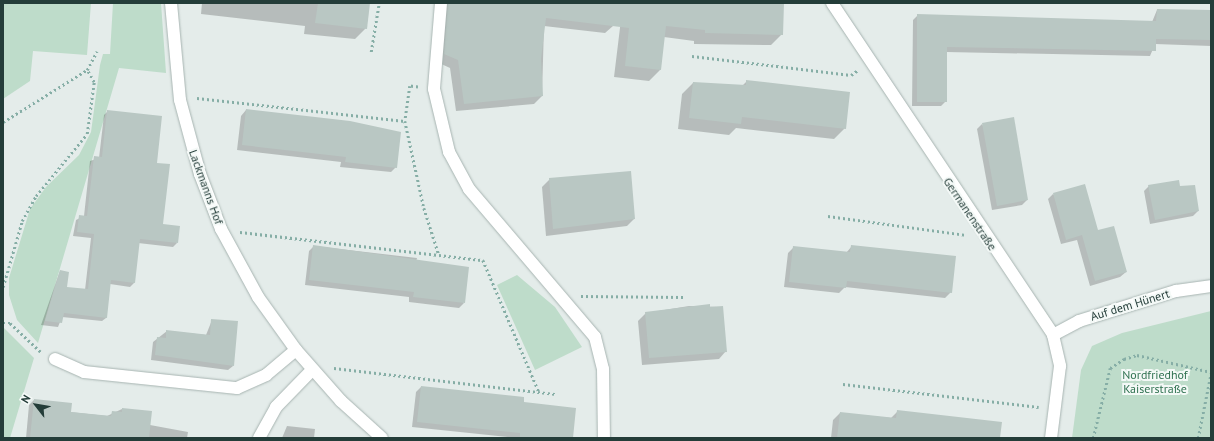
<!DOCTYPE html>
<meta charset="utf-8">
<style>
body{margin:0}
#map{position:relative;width:1214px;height:441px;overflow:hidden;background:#e4ecea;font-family:"PT Sans",sans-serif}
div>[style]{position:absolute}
.green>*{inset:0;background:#bedcca}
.shadow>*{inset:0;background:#0003}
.building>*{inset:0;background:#b9c7c3}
.path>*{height:2.5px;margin-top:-1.25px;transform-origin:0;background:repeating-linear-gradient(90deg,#86aea6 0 2px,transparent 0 5px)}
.roads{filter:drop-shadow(0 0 1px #a7b4b1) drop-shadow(0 0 1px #a7b4b1)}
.service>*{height:12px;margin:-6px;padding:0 6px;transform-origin:6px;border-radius:6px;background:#fff}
.minor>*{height:12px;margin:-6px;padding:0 6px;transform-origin:6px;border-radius:6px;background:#fff}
span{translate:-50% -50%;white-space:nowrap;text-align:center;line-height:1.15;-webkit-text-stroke:4px #f4f9f7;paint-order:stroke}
.street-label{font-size:12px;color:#243d39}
.park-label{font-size:12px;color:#307251}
.frame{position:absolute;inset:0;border:4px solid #243d39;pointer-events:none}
.north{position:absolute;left:16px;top:385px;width:40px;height:40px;-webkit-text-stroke:3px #f4f9f7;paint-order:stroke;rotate:301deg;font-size:11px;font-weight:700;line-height:16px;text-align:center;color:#243d39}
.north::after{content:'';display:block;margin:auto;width:14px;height:18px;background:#243d39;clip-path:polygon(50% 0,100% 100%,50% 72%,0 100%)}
</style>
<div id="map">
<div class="green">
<i style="clip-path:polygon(3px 3px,91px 3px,87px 55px,33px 51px,30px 81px,3px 99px)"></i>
<i style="clip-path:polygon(113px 3px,161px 3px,166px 73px,119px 68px,38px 343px,17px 320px,9px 295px,9px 278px,30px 209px,46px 187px,79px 155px,91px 132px,100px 65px,103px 54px,110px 54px)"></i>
<i style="clip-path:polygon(517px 275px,555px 307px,582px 347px,535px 370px,497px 285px)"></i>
<i style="clip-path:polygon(1211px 311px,1211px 438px,1072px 438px,1081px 370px,1092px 346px,1122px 333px)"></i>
<i style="clip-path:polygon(3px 327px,34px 358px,10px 438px,3px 438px)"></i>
</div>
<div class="shadow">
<i style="clip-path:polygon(202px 3px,369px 3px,366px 28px,355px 39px,304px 34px,305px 26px,201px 14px)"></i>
<i style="clip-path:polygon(442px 3px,602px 3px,613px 26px,605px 33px,544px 26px,542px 96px,534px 104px,456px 111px,450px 68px,437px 62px)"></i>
<i style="clip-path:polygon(623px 3px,783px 3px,782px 34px,771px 45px,694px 44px,694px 41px,664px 37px,660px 70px,649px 81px,614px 77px)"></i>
<i style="clip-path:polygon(1157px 10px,1211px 11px,1211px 46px,1155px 44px,1150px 56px,946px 52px,946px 101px,941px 106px,912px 106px,913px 20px,918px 15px,1152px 22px)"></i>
<i style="clip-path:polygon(747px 81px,845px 128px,834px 139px,736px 128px,729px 135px,678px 129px,682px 94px,693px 83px,742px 86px)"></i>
<i style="clip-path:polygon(246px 110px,396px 167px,391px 172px,340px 167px,341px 162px,237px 150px,241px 116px)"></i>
<i style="clip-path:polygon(108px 111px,156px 164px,162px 225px,177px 243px,173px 247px,138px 243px,134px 283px,130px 287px,110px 284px,106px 318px,102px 321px,62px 317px,58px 327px,41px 325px,60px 271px,66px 288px,85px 290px,91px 238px,73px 236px,76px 220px,84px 216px,90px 161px,99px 158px,104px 115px)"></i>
<i style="clip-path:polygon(982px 124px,1027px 200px,1022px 205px,992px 210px,977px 129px)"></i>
<i style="clip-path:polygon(550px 179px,634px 219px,627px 226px,546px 236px,542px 187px)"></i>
<i style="clip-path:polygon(1149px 186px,1179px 187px,1198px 211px,1193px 216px,1150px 224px,1144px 191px)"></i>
<i style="clip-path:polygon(1053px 194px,1097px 232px,1126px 272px,1120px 277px,1090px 286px,1077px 240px,1061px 244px,1048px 199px)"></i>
<i style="clip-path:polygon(314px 246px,417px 258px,416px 262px,464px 303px,459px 308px,409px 302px,409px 297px,305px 285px,309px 251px)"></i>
<i style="clip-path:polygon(852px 246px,951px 292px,945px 298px,845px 287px,839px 293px,784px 287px,788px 253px,794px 247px,846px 253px)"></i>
<i style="clip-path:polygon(689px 306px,722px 307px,726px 351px,719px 359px,642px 365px,638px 321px,646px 313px)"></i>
<i style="clip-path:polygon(212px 320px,233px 366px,228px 370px,151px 360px,153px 342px,167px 331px,206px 335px)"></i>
<i style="clip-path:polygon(421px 387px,572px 438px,516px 438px,412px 427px,416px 392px)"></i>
<i style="clip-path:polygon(34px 400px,70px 412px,107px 416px,122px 409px,150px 425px,188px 432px,187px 438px,26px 438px,29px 405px)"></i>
<i style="clip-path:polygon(898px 411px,999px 438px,831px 438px,833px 420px,840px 413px,891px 418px)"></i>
<i style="clip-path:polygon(287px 426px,315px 429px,314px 438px,282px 438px)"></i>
</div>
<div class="building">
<i style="clip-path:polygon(318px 3px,370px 3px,367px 29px,315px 23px)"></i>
<i style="clip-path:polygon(448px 3px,784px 3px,783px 35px,705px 33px,705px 30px,666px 26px,661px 70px,625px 66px,629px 28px,546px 18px,541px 59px,543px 96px,464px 104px,458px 60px,444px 54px)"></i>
<i style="clip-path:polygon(1157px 9px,1211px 10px,1211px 40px,1156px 39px,1156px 51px,947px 47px,947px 102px,917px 102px,917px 14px,1156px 21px)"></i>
<i style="clip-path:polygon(746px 80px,850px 92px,846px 129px,742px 117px,741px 124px,689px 118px,693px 82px,746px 85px)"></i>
<i style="clip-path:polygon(246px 109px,350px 121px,401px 132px,397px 168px,345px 162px,346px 157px,242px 145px)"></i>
<i style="clip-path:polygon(107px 110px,162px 116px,157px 163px,170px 164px,163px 224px,180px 226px,178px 243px,140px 239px,135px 283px,111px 280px,107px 318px,64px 313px,62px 323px,45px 321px,60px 270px,69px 272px,67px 287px,88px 289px,94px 234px,77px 232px,79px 215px,87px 216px,94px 156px,102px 157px)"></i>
<i style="clip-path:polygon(1014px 117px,1028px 200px,997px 206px,982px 123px)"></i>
<i style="clip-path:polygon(631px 171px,635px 219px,553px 229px,549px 178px)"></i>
<i style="clip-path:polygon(1179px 180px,1180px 186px,1195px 185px,1199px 211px,1155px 220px,1148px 185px)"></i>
<i style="clip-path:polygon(1085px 184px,1098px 230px,1114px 226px,1127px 272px,1095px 281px,1082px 235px,1066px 240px,1053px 193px)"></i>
<i style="clip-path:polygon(313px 245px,469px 267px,465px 303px,413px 297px,414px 292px,309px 280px)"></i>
<i style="clip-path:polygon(851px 245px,956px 256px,952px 293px,847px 281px,846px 288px,789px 282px,793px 246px,850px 252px)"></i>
<i style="clip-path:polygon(710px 304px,710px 307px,723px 306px,727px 352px,649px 358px,645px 312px)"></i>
<i style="clip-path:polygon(211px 319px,238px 321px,234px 366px,155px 355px,157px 337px,166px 338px,166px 330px,210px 335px)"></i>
<i style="clip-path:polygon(421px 386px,524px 397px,524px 402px,576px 408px,573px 438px,520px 438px,520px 433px,417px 422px)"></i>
<i style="clip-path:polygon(34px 399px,72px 403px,71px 412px,111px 416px,112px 411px,122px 412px,122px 408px,152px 411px,149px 438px,30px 438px)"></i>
<i style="clip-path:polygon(897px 410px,1002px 422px,1000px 438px,837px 438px,840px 412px,896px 418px)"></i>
</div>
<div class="path">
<i style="left:371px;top:52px;width:50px;rotate:-80.7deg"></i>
<i style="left:692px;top:56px;width:160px;rotate:6.8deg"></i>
<i style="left:851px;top:75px;width:9px;rotate:-36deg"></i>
<i style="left:418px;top:87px;width:8px;rotate:-173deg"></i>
<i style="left:410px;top:86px;width:35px;rotate:98deg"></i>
<i style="left:405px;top:121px;width:89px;rotate:77.7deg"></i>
<i style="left:424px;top:208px;width:49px;rotate:72.3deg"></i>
<i style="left:197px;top:98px;width:209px;rotate:6.3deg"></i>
<i style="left:3px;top:122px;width:99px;rotate:-31.8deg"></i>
<i style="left:87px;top:70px;width:21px;rotate:-62deg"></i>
<i style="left:828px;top:216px;width:139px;rotate:7.8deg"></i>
<i style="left:240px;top:232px;width:245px;rotate:6.6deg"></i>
<i style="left:483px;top:260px;width:143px;rotate:67deg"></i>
<i style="left:3px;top:287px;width:69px;rotate:-73.9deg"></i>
<i style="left:22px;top:221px;width:29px;rotate:-61deg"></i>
<i style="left:36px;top:196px;width:80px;rotate:-50.6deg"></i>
<i style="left:87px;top:134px;width:52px;rotate:-82.3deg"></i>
<i style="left:94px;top:82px;width:14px;rotate:-120deg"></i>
<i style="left:581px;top:296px;width:102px;rotate:0.6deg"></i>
<i style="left:3px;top:323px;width:7px"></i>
<i style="left:10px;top:323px;width:42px;rotate:43.1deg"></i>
<i style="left:334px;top:368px;width:224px;rotate:6.7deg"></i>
<i style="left:843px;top:384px;width:197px;rotate:6.7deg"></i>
<i style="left:1093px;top:438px;width:72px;rotate:-76.3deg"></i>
<i style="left:1110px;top:368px;width:17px;rotate:-33deg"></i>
<i style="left:1124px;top:359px;width:14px;rotate:-17deg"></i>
<i style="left:1137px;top:355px;width:76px;rotate:12.9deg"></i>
<i style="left:1198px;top:438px;width:66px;rotate:-78.7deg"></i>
</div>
<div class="roads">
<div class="service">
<i style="left:441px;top:3px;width:86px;rotate:94.7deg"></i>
<i style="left:434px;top:89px;width:65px;rotate:76.6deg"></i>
<i style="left:449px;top:152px;width:42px;rotate:61.6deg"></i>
<i style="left:469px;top:189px;width:194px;rotate:49.6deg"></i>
<i style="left:595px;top:337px;width:33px;rotate:76deg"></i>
<i style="left:603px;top:369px;width:69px;rotate:89.2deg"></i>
<i style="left:259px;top:438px;width:35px;rotate:-61deg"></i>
<i style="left:276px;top:407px;width:52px;rotate:-45.8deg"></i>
</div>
<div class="minor">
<i style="left:171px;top:3px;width:97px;rotate:84.7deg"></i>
<i style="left:180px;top:100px;width:77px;rotate:74.9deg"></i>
<i style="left:200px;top:174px;width:59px;rotate:69.1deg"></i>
<i style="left:221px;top:229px;width:77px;rotate:61.4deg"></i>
<i style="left:258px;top:297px;width:65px;rotate:54.4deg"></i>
<i style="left:296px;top:350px;width:68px;rotate:48.6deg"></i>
<i style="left:341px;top:401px;width:55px;rotate:42.1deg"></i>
<i style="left:832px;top:3px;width:399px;rotate:56.3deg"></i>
<i style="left:1053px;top:335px;width:32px;rotate:77deg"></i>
<i style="left:1060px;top:366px;width:73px;rotate:97.1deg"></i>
<i style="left:1053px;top:335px;width:30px;rotate:-28deg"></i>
<i style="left:1079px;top:321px;width:102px;rotate:-17.2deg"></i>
<i style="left:1176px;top:291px;width:35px;rotate:-8deg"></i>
<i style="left:55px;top:359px;width:32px;rotate:24deg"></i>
<i style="left:84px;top:372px;width:154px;rotate:6deg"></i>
<i style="left:237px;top:388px;width:32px;rotate:-24deg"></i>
<i style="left:266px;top:375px;width:39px;rotate:-40deg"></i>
</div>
</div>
<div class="street-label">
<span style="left:206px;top:187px;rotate:70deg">Lackmanns Hof</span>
<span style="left:970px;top:214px;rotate:56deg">Germanenstraße</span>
<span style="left:1130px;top:305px;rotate:-17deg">Auf dem Hünert</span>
</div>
<div class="park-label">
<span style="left:1155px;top:382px">Nordfriedhof<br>Kaiserstraße</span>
</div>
<div class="frame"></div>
<div class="north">N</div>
</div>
